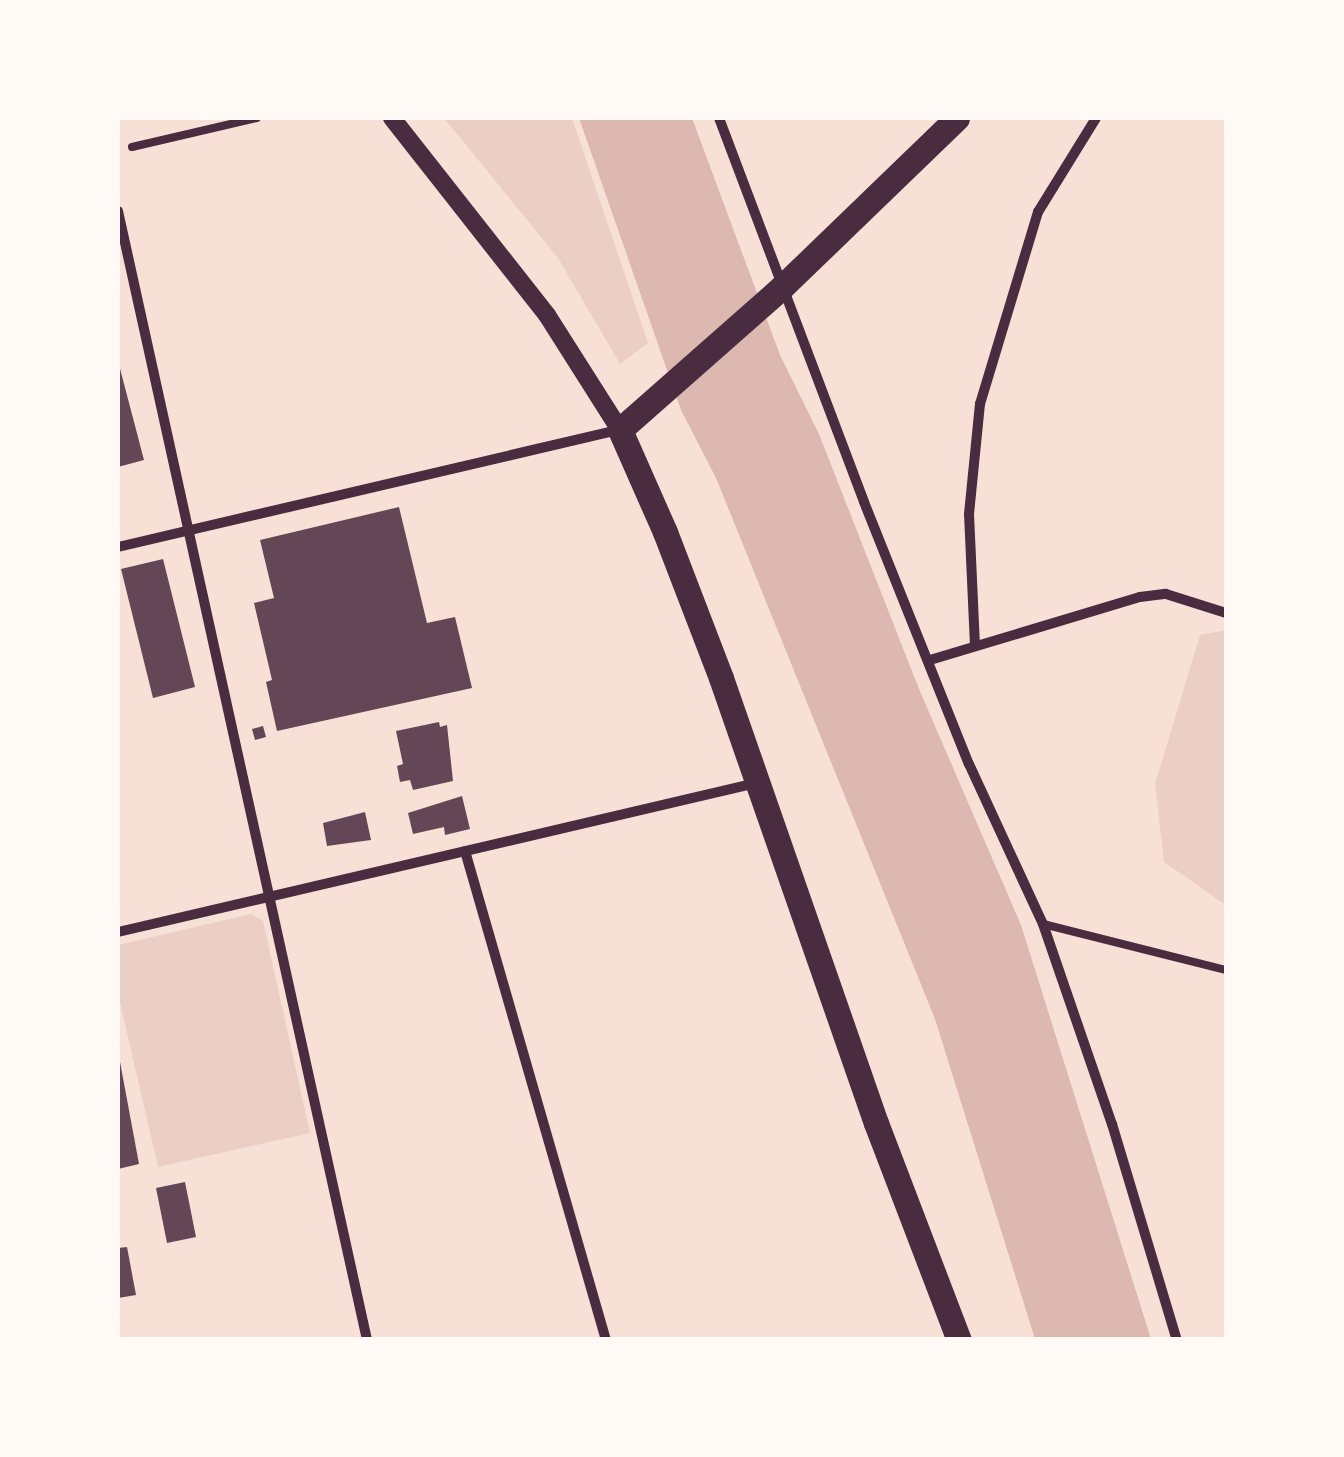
<!DOCTYPE html>
<style>
body{margin:0}
#map{position:relative;width:1344px;height:1457px;overflow:hidden;background:#f7e1d7;font-family:"Titillium Web",sans-serif}
div>[style]{position:absolute}
.green>*{inset:0;background:#ebcfc5}
.water>*{inset:0;background:#dcb8b0}
.building>*{inset:0;background:#644757}
.service>*{height:8px;margin:-4px;padding:0 4px;transform-origin:4px;border-radius:4px;background:#4a2c40}
.minor>*{height:10px;margin:-5px;padding:0 5px;transform-origin:5px;border-radius:5px;background:#4a2c40}
.tertiary>*{height:18px;margin:-9px;padding:0 9px;transform-origin:9px;border-radius:9px;background:#4a2c40}
.primary>*{height:25px;margin:-12.5px;padding:0 12.5px;transform-origin:12.5px;border-radius:12.5px;background:#4a2c40}
span{translate:-50% -50%;white-space:nowrap;text-align:center;line-height:1.15;-webkit-text-stroke:10px #fffaf5;paint-order:stroke}
.frame{position:absolute;inset:0;border:120px solid #fffaf5;pointer-events:none}
</style>
<div id="map">
<div class="green">
<i style="clip-path:polygon(444px 118px,572px 118px,648px 343px,620px 364px,558px 258px)"></i>
<i style="clip-path:polygon(1226px 630px,1226px 905px,1164px 862px,1155px 784px,1200px 635px)"></i>
<i style="clip-path:polygon(251px 914px,263px 921px,310px 1133px,158px 1167px,118px 994px,118px 945px)"></i>
</div>
<div class="water">
<i style="clip-path:polygon(579px 118px,692px 118px,780px 355px,819px 434px,919px 689px,1021px 925px,1151px 1339px,1035px 1339px,935px 1019px,716px 478px,681px 410px)"></i>
</div>
<div class="building">
<i style="clip-path:polygon(118px 361px,144px 460px,118px 467px)"></i>
<i style="clip-path:polygon(399px 507px,427px 623px,455px 617px,472px 688px,277px 731px,266px 682px,272px 680px,254px 603px,274px 598px,260px 540px)"></i>
<i style="clip-path:polygon(163px 559px,195px 687px,153px 698px,121px 569px)"></i>
<i style="clip-path:polygon(439px 722px,440px 727px,447px 725px,453px 781px,413px 790px,410px 780px,400px 782px,397px 766px,403px 764px,396px 731px)"></i>
<i style="clip-path:polygon(263px 726px,266px 737px,255px 740px,252px 729px)"></i>
<i style="clip-path:polygon(462px 796px,470px 829px,445px 835px,444px 827px,413px 834px,408px 813px)"></i>
<i style="clip-path:polygon(365px 812px,371px 840px,327px 846px,323px 823px)"></i>
<i style="clip-path:polygon(118px 1051px,139px 1164px,118px 1169px)"></i>
<i style="clip-path:polygon(185px 1182px,196px 1237px,167px 1243px,156px 1188px)"></i>
<i style="clip-path:polygon(127px 1247px,136px 1295px,118px 1298px,118px 1248px)"></i>
</div>
<div class="service">
<i style="left:132px;top:147px;width:128px;rotate:-13.1deg"></i>
<i style="left:1043px;top:924px;width:189px;rotate:14.1deg"></i>
</div>
<div class="minor">
<i style="left:719px;top:118px;width:410px;rotate:69.3deg"></i>
<i style="left:864px;top:502px;width:282px;rotate:68.2deg"></i>
<i style="left:969px;top:764px;width:176px;rotate:65.2deg"></i>
<i style="left:1043px;top:924px;width:212px;rotate:71deg"></i>
<i style="left:1112px;top:1124px;width:226px;rotate:73.3deg"></i>
<i style="left:118px;top:211px;width:1156px;rotate:77.56deg"></i>
<i style="left:118px;top:547px;width:514px;rotate:-13.17deg"></i>
<i style="left:975px;top:646px;width:132px;rotate:-92.6deg"></i>
<i style="left:969px;top:514px;width:111px;rotate:-84.3deg"></i>
<i style="left:980px;top:404px;width:201px;rotate:-73.2deg"></i>
<i style="left:1038px;top:212px;width:110px;rotate:-58.3deg"></i>
<i style="left:930px;top:660px;width:219px;rotate:-16.7deg"></i>
<i style="left:1140px;top:597px;width:26px;rotate:-7deg"></i>
<i style="left:1166px;top:594px;width:63px;rotate:17.6deg"></i>
<i style="left:465px;top:851px;width:509px;rotate:73.92deg"></i>
<i style="left:118px;top:932px;width:656px;rotate:-13.13deg"></i>
</div>
<div class="tertiary">
<i style="left:392px;top:118px;width:251px;rotate:51.8deg"></i>
<i style="left:547px;top:315px;width:136px;rotate:57.6deg"></i>
</div>
<div class="primary">
<i style="left:957px;top:118px;width:243px;rotate:136deg"></i>
<i style="left:782px;top:287px;width:216px;rotate:138.6deg"></i>
<i style="left:620px;top:430px;width:111px;rotate:66.2deg"></i>
<i style="left:665px;top:532px;width:156px;rotate:69deg"></i>
<i style="left:721px;top:678px;width:471px;rotate:70.8deg"></i>
<i style="left:876px;top:1123px;width:232px;rotate:69.1deg"></i>
</div>
<div class="frame"></div>
</div>
